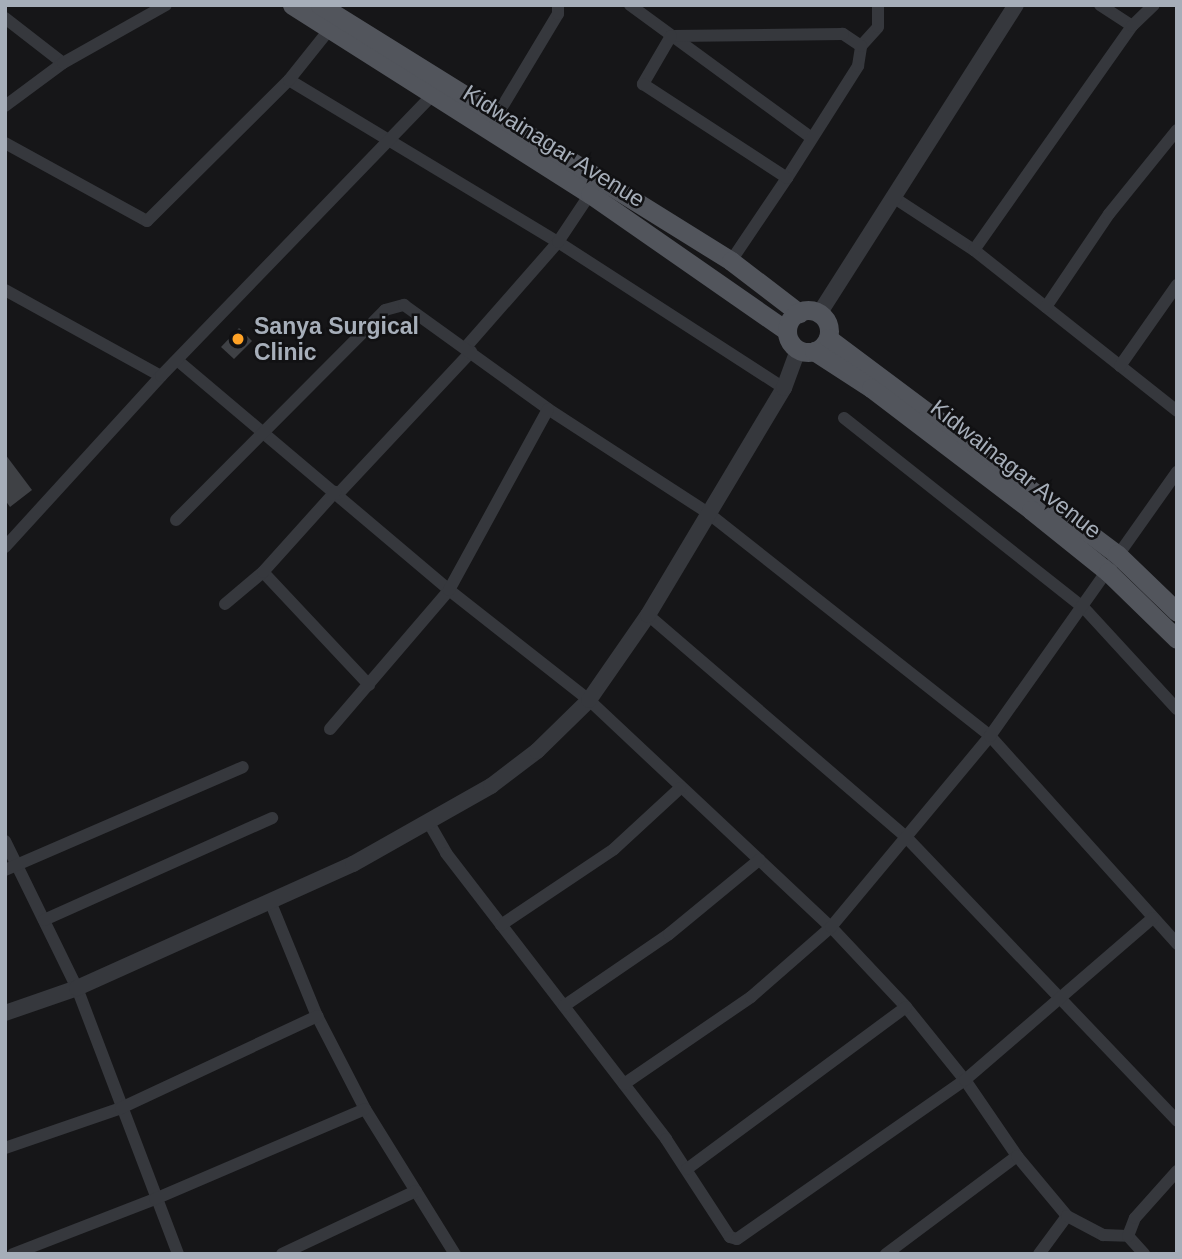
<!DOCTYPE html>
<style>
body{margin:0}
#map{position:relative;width:1182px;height:1259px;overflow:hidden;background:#161618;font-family:Helvetica,sans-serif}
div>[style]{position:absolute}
.building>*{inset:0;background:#3f4145}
.minor>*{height:12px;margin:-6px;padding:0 6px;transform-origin:6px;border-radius:6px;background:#36383d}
.tertiary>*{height:16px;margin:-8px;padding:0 8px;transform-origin:8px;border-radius:8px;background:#36383d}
.primary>*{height:19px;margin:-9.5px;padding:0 9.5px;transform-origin:9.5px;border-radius:9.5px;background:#52555c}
.primary>.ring{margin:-9.5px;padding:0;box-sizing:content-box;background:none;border:19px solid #52555c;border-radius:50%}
.dots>*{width:19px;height:19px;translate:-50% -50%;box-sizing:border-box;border:4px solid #111113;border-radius:50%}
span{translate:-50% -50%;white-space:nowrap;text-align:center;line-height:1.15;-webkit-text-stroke:5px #111113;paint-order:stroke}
.street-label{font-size:23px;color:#a6aeb9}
.poi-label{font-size:23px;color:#a6aeb9;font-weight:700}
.left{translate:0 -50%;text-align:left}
.frame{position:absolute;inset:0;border:7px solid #a6aeb9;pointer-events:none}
</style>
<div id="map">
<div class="building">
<i style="clip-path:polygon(239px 328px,252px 341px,234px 359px,221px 347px)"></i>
<i style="clip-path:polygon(5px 454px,32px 490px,10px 507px,5px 500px)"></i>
</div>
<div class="minor">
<i style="left:630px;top:5px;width:225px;rotate:36.2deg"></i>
<i style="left:1100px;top:5px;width:38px;rotate:33deg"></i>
<i style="left:5px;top:18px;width:73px;rotate:37.8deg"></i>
<i style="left:861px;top:46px;width:25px;rotate:-48deg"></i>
<i style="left:878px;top:27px;width:22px;rotate:-90deg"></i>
<i style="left:289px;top:80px;width:314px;rotate:31.1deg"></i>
<i style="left:558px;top:242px;width:269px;rotate:32.9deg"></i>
<i style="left:5px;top:106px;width:72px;rotate:-36.6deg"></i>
<i style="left:63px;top:63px;width:118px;rotate:-29.4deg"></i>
<i style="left:496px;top:117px;width:120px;rotate:-59deg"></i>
<i style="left:558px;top:14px;width:9px;rotate:-90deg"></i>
<i style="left:5px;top:143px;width:162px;rotate:28.8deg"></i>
<i style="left:147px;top:221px;width:200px;rotate:-44.8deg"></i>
<i style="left:289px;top:80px;width:70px;rotate:-51.3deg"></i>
<i style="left:896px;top:199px;width:93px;rotate:33.2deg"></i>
<i style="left:974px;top:250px;width:259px;rotate:38.4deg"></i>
<i style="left:974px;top:250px;width:274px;rotate:-54.8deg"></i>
<i style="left:1132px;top:26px;width:30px;rotate:-44deg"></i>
<i style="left:731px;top:261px;width:100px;rotate:-56deg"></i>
<i style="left:787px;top:178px;width:133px;rotate:-57.6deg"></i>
<i style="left:858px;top:66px;width:20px;rotate:-81deg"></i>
<i style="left:861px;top:46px;width:22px;rotate:-146deg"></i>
<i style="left:843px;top:34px;width:172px;rotate:179.3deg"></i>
<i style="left:671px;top:36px;width:56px;rotate:120.3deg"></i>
<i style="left:643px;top:84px;width:172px;rotate:33.1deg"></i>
<i style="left:5px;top:290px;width:178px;rotate:28.9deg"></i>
<i style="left:1046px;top:307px;width:112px;rotate:-55.9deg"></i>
<i style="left:1109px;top:214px;width:108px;rotate:-51deg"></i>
<i style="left:465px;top:348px;width:141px;rotate:-48.7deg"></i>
<i style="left:558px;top:242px;width:61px;rotate:-56.3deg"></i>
<i style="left:177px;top:360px;width:356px;rotate:40.2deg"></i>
<i style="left:449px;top:590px;width:178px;rotate:38.2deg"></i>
<i style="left:589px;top:700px;width:332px;rotate:43.2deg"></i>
<i style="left:831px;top:927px;width:110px;rotate:46.8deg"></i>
<i style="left:906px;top:1007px;width:94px;rotate:51.1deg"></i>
<i style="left:965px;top:1080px;width:92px;rotate:55.6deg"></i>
<i style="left:1017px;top:1156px;width:164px;rotate:143.2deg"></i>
<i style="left:1120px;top:366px;width:99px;rotate:-54.9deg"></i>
<i style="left:844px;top:418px;width:306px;rotate:38.4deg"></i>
<i style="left:1084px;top:608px;width:137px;rotate:47.4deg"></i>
<i style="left:338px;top:494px;width:195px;rotate:-46.9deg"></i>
<i style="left:176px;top:520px;width:296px;rotate:-45.1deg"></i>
<i style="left:385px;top:310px;width:20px;rotate:-15deg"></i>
<i style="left:404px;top:305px;width:178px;rotate:35.8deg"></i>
<i style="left:548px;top:409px;width:191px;rotate:33deg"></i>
<i style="left:708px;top:513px;width:360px;rotate:38.3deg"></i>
<i style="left:990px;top:736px;width:280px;rotate:48deg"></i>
<i style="left:5px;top:547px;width:231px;rotate:-47.6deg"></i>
<i style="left:161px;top:376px;width:399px;rotate:-46deg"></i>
<i style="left:263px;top:572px;width:155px;rotate:46.8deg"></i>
<i style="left:225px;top:604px;width:50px;rotate:-40.1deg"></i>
<i style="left:263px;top:572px;width:108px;rotate:-48deg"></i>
<i style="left:648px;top:615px;width:340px;rotate:40.7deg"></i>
<i style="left:906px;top:837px;width:393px;rotate:46.3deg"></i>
<i style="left:330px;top:729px;width:183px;rotate:-49.4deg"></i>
<i style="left:449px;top:590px;width:206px;rotate:-61.3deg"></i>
<i style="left:429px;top:823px;width:34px;rotate:60deg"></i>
<i style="left:446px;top:853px;width:361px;rotate:52.4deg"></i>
<i style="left:666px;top:1139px;width:117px;rotate:56.9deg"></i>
<i style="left:730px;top:1237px;width:7px;rotate:16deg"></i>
<i style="left:737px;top:1239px;width:278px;rotate:-34.9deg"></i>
<i style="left:965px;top:1080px;width:248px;rotate:-40.8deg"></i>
<i style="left:5px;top:841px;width:164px;rotate:63.9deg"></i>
<i style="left:77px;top:988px;width:285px;rotate:69.2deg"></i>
<i style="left:5px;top:870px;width:259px;rotate:-23.4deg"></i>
<i style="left:270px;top:901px;width:124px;rotate:67.8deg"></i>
<i style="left:317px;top:1016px;width:105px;rotate:62.7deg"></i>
<i style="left:365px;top:1109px;width:171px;rotate:58.2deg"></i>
<i style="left:44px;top:920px;width:250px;rotate:-24.1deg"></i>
<i style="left:501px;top:925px;width:136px;rotate:-33.9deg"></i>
<i style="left:614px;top:849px;width:90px;rotate:-42.7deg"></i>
<i style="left:564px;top:1006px;width:127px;rotate:-34.4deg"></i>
<i style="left:669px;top:934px;width:117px;rotate:-39.4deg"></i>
<i style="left:624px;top:1084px;width:154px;rotate:-34.4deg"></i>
<i style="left:751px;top:997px;width:106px;rotate:-41.2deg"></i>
<i style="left:831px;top:927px;width:249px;rotate:-50.2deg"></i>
<i style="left:990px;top:736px;width:324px;rotate:-54.7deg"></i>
<i style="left:5px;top:1148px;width:123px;rotate:-19deg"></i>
<i style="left:121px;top:1108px;width:217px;rotate:-25.1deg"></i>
<i style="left:1017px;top:1156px;width:78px;rotate:50.2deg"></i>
<i style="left:1067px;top:1216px;width:47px;rotate:126.4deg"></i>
<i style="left:687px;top:1169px;width:272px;rotate:-36.5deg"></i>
<i style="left:1067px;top:1216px;width:41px;rotate:27.8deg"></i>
<i style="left:1103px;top:1235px;width:25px;rotate:2deg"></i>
<i style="left:1128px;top:1236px;width:24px;rotate:48deg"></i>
<i style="left:1128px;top:1236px;width:19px;rotate:-69deg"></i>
<i style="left:1135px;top:1218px;width:63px;rotate:-48.2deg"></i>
<i style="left:13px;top:1254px;width:152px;rotate:-21.2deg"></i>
<i style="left:155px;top:1199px;width:228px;rotate:-23.2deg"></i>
<i style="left:282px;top:1254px;width:148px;rotate:-25.2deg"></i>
</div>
<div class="tertiary">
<i style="left:819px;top:314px;width:366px;rotate:-57.5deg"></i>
<i style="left:5px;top:1013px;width:76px;rotate:-19.1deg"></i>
<i style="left:77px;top:988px;width:303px;rotate:-24.2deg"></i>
<i style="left:353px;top:864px;width:159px;rotate:-29.5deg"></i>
<i style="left:491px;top:786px;width:58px;rotate:-37.3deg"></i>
<i style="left:537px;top:751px;width:73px;rotate:-44.4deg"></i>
<i style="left:589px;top:700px;width:103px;rotate:-55.2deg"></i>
<i style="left:648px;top:615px;width:265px;rotate:-59.1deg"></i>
<i style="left:784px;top:388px;width:40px;rotate:-69.8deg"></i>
</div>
<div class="primary">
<i style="left:292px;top:5px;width:353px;rotate:32.4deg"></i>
<i style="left:590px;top:194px;width:240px;rotate:34.8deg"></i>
<i style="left:320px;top:5px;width:484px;rotate:31.9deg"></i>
<i style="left:731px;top:261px;width:86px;rotate:37.4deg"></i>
<i class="ring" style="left:787px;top:310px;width:23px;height:23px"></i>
<i style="left:828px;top:338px;width:361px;rotate:36.8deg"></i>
<i style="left:1117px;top:554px;width:83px;rotate:44deg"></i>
<i style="left:814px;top:351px;width:68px;rotate:33deg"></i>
<i style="left:871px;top:388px;width:201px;rotate:37.3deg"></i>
<i style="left:1031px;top:510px;width:99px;rotate:38.8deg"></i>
<i style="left:1108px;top:572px;width:96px;rotate:44.2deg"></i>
</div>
<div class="dots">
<i style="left:238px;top:339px;background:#ffa226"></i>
</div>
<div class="street-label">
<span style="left:554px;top:146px;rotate:32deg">Kidwainagar Avenue</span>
<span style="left:1016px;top:469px;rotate:38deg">Kidwainagar Avenue</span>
</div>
<div class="poi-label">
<span class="left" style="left:254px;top:339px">Sanya Surgical<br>Clinic</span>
</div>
<div class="frame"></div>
</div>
